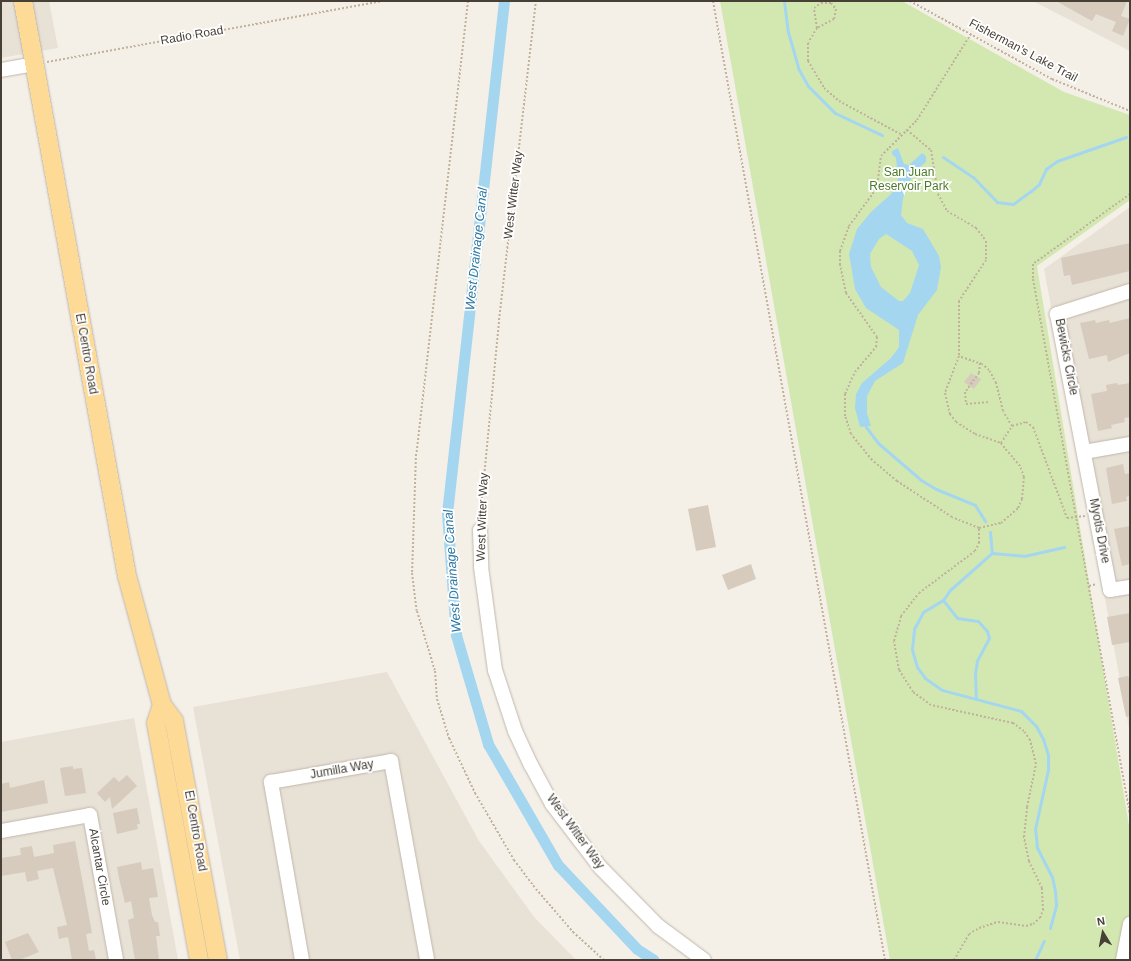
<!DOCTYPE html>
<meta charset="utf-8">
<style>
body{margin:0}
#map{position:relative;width:1131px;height:961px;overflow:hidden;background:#f4f0e8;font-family:Helvetica,sans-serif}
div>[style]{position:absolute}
.residential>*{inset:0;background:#e8e1d6}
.green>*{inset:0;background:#d3e8b1}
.water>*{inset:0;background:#a5d6f0}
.stream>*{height:3px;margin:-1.5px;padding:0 1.5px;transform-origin:1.5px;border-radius:1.5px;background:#a5d6f0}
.canal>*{height:11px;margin:-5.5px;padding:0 5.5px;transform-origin:5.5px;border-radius:5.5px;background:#a5d6f0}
.building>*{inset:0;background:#d6cbbd}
.path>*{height:2px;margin-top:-1px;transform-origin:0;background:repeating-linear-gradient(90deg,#c1b29c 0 2px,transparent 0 4px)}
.roads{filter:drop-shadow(0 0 1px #c0b7aa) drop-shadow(0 0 1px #c0b7aa)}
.minor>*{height:14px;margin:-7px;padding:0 7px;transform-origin:7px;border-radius:7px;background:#fff}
.major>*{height:18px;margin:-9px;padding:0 9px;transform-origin:9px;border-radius:9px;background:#feda97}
span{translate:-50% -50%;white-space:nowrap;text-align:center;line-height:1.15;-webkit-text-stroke:3.5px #fff;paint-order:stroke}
.street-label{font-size:12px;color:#474037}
.park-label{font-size:12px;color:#4d7a29}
.water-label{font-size:13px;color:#2c78a4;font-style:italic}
.frame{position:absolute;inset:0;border:2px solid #474037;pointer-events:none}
.north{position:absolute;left:1083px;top:913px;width:40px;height:40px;-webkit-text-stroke:3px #fff;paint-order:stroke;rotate:350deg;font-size:11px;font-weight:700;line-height:16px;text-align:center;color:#474037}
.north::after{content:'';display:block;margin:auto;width:14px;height:18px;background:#474037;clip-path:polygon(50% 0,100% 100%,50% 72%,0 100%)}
</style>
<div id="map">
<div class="residential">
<i style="clip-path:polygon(1px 1px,49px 1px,58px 48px,1px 58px)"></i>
<i style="clip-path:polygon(1033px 1px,1130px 1px,1130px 51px)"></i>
<i style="clip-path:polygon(1130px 207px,1130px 734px,1044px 269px)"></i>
<i style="clip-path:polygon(387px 672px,479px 841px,535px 918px,576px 960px,240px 960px,193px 707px)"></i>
<i style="clip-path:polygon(134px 718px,178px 960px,1px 960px,1px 742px)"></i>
</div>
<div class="green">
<i style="clip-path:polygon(720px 1px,902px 1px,1064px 92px,1130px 115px,1130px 200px,1037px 266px,1130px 832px,1130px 960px,890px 960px)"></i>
</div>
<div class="water">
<i style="clip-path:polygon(evenodd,898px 148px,904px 164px,909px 165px,922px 153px,926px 156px,926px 162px,914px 172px,903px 198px,901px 215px,907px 223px,923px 229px,939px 256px,941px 267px,937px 290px,918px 315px,903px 363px,875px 381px,867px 396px,867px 413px,871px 426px,860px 427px,855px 408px,856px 394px,862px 383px,891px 358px,899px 347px,899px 330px,866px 308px,855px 289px,849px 254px,857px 229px,871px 212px,891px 194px,898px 181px,896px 158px,892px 154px,892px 151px,898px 148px,886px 234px,912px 251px,919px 265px,910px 293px,903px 301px,899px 301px,881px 287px,871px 267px,870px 254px,879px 239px,886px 234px)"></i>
</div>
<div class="stream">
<i style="left:784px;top:1px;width:31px;rotate:83deg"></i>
<i style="left:788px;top:32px;width:37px;rotate:74deg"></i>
<i style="left:798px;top:68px;width:21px;rotate:61deg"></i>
<i style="left:808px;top:86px;width:38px;rotate:45deg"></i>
<i style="left:835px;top:113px;width:52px;rotate:25.1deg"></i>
<i style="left:943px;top:157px;width:36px;rotate:34deg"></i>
<i style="left:973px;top:177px;width:35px;rotate:46deg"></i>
<i style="left:997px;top:202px;width:16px;rotate:7deg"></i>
<i style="left:1013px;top:204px;width:22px;rotate:-36deg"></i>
<i style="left:1031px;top:191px;width:11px;rotate:-41deg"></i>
<i style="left:1039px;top:184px;width:17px;rotate:-65deg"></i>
<i style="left:1046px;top:169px;width:14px;rotate:-36deg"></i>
<i style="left:1057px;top:161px;width:73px;rotate:-19.2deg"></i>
<i style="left:866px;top:427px;width:20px;rotate:53deg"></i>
<i style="left:878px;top:443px;width:57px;rotate:40.7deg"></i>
<i style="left:921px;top:480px;width:17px;rotate:31deg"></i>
<i style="left:936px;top:489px;width:42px;rotate:22.3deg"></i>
<i style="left:975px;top:505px;width:19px;rotate:58deg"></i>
<i style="left:990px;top:532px;width:21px;rotate:85deg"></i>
<i style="left:943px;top:600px;width:23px;rotate:52deg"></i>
<i style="left:957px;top:618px;width:21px;rotate:8deg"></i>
<i style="left:978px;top:621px;width:13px;rotate:48deg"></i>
<i style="left:987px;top:631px;width:7px;rotate:74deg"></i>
<i style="left:989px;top:638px;width:26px;rotate:118deg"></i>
<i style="left:977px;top:661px;width:12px;rotate:99deg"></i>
<i style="left:975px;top:673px;width:25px;rotate:88deg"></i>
<i style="left:1050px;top:928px;width:24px;rotate:-75deg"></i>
<i style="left:1056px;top:905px;width:14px;rotate:-94deg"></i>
<i style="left:1055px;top:891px;width:14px;rotate:-102deg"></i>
<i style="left:1052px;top:877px;width:34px;rotate:-117deg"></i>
<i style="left:1037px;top:847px;width:18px;rotate:-96deg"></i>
<i style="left:1035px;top:829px;width:60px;rotate:-77.6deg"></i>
<i style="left:1048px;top:770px;width:15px;rotate:-90deg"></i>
<i style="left:1048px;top:755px;width:17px;rotate:-107deg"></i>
<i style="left:1043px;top:739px;width:15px;rotate:-118deg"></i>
<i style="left:1036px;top:726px;width:21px;rotate:-135deg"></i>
<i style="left:1021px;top:711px;width:82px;rotate:-165.1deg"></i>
<i style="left:942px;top:690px;width:21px;rotate:-145deg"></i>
<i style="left:925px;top:678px;width:14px;rotate:-126deg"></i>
<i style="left:917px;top:667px;width:19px;rotate:-106deg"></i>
<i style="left:912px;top:649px;width:20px;rotate:-84deg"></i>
<i style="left:914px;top:629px;width:19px;rotate:-62deg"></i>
<i style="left:923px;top:612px;width:23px;rotate:-31deg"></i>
<i style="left:943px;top:600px;width:12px;rotate:-55deg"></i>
<i style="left:950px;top:590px;width:56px;rotate:-41.4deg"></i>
<i style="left:992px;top:553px;width:32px;rotate:5deg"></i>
<i style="left:1024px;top:556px;width:41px;rotate:-12.7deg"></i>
<i style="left:1035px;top:960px;width:21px;rotate:-65deg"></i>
</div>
<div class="canal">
<i style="left:504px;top:1px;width:515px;rotate:96.35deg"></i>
<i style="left:447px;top:513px;width:122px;rotate:85.8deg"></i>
<i style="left:456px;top:635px;width:114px;rotate:73.6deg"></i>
<i style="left:488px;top:744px;width:140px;rotate:60deg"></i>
<i style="left:558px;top:865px;width:115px;rotate:46.8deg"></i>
<i style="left:637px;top:949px;width:20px;rotate:33deg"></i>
</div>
<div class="building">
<i style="clip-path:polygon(1056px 1px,1127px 1px,1121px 16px,1130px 19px,1123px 36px,1112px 31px,1116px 22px,1096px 14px,1092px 21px)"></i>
<i style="clip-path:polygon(1130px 243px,1130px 271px,1072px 285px,1070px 275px,1064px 276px,1061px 258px)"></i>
<i style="clip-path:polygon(1130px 318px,1130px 353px,1108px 362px,1107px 355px,1089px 359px,1080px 323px,1095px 320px,1096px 323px,1109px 320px,1110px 323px)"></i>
<i style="clip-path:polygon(971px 373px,981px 379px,974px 389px,964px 382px)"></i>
<i style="clip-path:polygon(1117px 383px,1118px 385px,1130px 383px,1130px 417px,1124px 418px,1125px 422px,1111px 425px,1112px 428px,1098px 431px,1091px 394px,1107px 391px,1106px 385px)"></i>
<i style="clip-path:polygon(1123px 464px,1125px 474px,1130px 473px,1130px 496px,1126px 497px,1127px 501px,1112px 504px,1106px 468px)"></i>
<i style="clip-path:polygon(708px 505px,716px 547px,696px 551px,688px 509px)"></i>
<i style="clip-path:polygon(1130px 526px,1130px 564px,1122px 566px,1114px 529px)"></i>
<i style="clip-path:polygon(751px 564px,756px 579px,728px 590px,722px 575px)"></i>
<i style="clip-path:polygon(1130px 613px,1130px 642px,1112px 645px,1107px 617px)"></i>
<i style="clip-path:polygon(1128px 676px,1130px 679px,1130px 716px,1126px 717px,1118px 678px)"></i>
<i style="clip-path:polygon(73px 766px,73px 769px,82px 768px,86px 793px,65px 796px,60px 768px)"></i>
<i style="clip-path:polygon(127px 775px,137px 786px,112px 809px,110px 797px,105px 802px,97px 793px,114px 777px,119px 782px)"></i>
<i style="clip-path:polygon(44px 780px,48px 803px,1px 812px,1px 784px,9px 782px,10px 788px)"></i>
<i style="clip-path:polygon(137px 808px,140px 824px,137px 824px,138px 829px,117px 834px,113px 813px)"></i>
<i style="clip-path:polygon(75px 841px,92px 933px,86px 934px,89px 951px,94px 950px,96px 960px,72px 960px,68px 937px,59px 939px,57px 927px,67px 925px,53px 868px,37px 871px,39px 879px,27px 882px,25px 872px,1px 876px,1px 858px,21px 855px,20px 848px,32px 846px,34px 857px,54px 853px,53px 845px)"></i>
<i style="clip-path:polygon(141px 862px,142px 870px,153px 868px,156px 885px,158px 897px,149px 898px,152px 915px,155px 922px,158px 922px,160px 936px,156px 936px,159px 960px,135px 960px,128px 920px,134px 918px,131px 901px,125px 903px,119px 878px,117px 867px)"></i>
<i style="clip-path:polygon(28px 933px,39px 952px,19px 960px,12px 960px,5px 942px)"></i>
</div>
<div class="path">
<i style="left:468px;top:1px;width:456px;rotate:96.5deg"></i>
<i style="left:416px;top:454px;width:119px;rotate:91.9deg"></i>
<i style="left:412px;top:573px;width:38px;rotate:83deg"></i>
<i style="left:417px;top:611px;width:63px;rotate:73.3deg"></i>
<i style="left:435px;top:671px;width:28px;rotate:86deg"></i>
<i style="left:437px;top:699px;width:41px;rotate:72.9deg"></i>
<i style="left:449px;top:738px;width:61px;rotate:64.7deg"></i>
<i style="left:475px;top:793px;width:78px;rotate:59.8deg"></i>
<i style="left:514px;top:860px;width:36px;rotate:53deg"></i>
<i style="left:536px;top:889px;width:57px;rotate:49.3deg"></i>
<i style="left:573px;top:932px;width:42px;rotate:42.1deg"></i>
<i style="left:713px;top:1px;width:974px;rotate:79.83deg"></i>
<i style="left:910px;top:1px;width:162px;rotate:28.8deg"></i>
<i style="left:1052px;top:79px;width:84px;rotate:22.3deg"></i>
<i style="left:817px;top:28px;width:20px;rotate:-99deg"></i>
<i style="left:814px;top:8px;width:9px;rotate:-36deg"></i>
<i style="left:821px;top:3px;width:10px"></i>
<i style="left:831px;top:3px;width:8px;rotate:50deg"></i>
<i style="left:836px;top:9px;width:10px;rotate:101deg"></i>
<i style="left:834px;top:19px;width:19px;rotate:152deg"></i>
<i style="left:817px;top:28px;width:17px;rotate:121deg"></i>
<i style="left:808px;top:43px;width:18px;rotate:90deg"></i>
<i style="left:808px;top:61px;width:31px;rotate:59deg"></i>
<i style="left:824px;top:88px;width:20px;rotate:41deg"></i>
<i style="left:839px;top:101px;width:72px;rotate:28.4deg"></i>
<i style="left:47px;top:62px;width:341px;rotate:-10.3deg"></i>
<i style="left:907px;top:130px;width:31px;rotate:40deg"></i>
<i style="left:931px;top:150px;width:45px;rotate:81deg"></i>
<i style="left:938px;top:194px;width:19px;rotate:62deg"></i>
<i style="left:947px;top:211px;width:34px;rotate:30deg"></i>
<i style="left:976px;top:228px;width:16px;rotate:52deg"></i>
<i style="left:986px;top:241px;width:19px;rotate:90deg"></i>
<i style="left:986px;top:260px;width:49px;rotate:123.4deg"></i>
<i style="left:959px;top:301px;width:55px;rotate:90deg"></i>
<i style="left:959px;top:356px;width:40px;rotate:111deg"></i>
<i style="left:945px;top:393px;width:22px;rotate:77deg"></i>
<i style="left:950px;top:414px;width:10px;rotate:53deg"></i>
<i style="left:956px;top:422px;width:22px;rotate:32deg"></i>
<i style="left:975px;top:434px;width:28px;rotate:19deg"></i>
<i style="left:1001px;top:443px;width:20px;rotate:-57deg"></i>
<i style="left:1012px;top:426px;width:17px;rotate:-121deg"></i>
<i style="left:1003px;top:411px;width:29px;rotate:-104deg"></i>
<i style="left:996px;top:383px;width:15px;rotate:-118deg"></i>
<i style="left:989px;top:370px;width:9px;rotate:-139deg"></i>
<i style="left:982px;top:364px;width:24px;rotate:-161deg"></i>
<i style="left:1130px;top:194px;width:120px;rotate:144.2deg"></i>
<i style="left:1033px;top:264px;width:15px;rotate:90deg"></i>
<i style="left:1033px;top:279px;width:545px;rotate:79.74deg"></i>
<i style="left:980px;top:363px;width:10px;rotate:96deg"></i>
<i style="left:979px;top:373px;width:24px;rotate:126deg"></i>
<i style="left:965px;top:392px;width:12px;rotate:85deg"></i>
<i style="left:966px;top:404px;width:23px;rotate:-5deg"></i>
<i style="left:1012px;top:426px;width:15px;rotate:-16deg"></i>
<i style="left:1026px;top:422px;width:9px;rotate:36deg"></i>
<i style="left:1033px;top:427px;width:97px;rotate:69.5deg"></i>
<i style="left:1067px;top:518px;width:18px;rotate:-6deg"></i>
<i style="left:480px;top:519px;width:200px;rotate:-84.5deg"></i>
<i style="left:499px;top:320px;width:321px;rotate:-83.4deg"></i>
<i style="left:979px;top:528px;width:23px;rotate:-13deg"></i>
<i style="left:1001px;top:523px;width:23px;rotate:-41deg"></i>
<i style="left:1018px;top:508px;width:10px;rotate:-66deg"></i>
<i style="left:1022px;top:499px;width:22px;rotate:-85deg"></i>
<i style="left:1024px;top:477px;width:12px;rotate:-110deg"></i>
<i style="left:1020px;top:466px;width:30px;rotate:-130deg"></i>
<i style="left:1089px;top:586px;width:8px;rotate:-14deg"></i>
<i style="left:954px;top:960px;width:30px;rotate:-60deg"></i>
<i style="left:969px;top:934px;width:12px;rotate:-31deg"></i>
<i style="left:979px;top:928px;width:20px;rotate:-18deg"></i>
<i style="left:998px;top:922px;width:28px;rotate:8deg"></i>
<i style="left:1026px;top:926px;width:7px;rotate:-16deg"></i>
<i style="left:1033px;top:924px;width:9px;rotate:-41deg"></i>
<i style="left:1040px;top:918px;width:9px;rotate:-69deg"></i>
<i style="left:1043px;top:910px;width:22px;rotate:-93deg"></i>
<i style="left:1042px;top:888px;width:30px;rotate:-116deg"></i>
<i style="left:1029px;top:861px;width:25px;rotate:-102deg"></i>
<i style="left:1024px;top:837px;width:30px;rotate:-84deg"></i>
<i style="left:1027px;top:807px;width:44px;rotate:-78.2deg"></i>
<i style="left:1036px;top:764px;width:25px;rotate:-104deg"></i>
<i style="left:1030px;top:740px;width:11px;rotate:-124deg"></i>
<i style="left:1024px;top:731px;width:14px;rotate:-144deg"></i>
<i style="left:1013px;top:723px;width:84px;rotate:-167.6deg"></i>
<i style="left:931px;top:705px;width:22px;rotate:-144deg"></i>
<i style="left:913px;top:692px;width:26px;rotate:-122deg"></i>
<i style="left:899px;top:670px;width:29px;rotate:-100deg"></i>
<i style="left:894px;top:641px;width:26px;rotate:-74deg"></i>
<i style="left:901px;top:616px;width:29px;rotate:-52deg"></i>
<i style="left:919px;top:593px;width:70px;rotate:-36.9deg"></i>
<i style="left:975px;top:551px;width:9px;rotate:-63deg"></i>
<i style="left:979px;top:543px;width:15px;rotate:-90deg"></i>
<i style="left:979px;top:528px;width:29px;rotate:-158deg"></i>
<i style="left:952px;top:517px;width:66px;rotate:-146.8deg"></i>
<i style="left:897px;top:481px;width:33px;rotate:-140deg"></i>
<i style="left:872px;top:460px;width:33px;rotate:-129deg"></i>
<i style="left:851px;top:434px;width:19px;rotate:-108deg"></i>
<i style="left:845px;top:416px;width:22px;rotate:-90deg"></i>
<i style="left:845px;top:394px;width:24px;rotate:-66deg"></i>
<i style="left:855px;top:372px;width:33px;rotate:-50deg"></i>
<i style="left:876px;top:347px;width:10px;rotate:-84deg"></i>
<i style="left:877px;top:337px;width:54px;rotate:-125.2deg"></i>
<i style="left:846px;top:293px;width:29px;rotate:-102deg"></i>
<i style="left:840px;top:265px;width:14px;rotate:-90deg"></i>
<i style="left:840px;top:251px;width:27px;rotate:-70deg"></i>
<i style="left:849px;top:226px;width:47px;rotate:-53.6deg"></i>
<i style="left:877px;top:188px;width:32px;rotate:-83deg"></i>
<i style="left:881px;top:156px;width:51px;rotate:-45deg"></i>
<i style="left:917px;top:120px;width:102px;rotate:-57.9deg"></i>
</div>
<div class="roads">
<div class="minor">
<i style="left:1px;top:70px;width:34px;rotate:-10deg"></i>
<i style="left:1130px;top:291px;width:77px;rotate:162.5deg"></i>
<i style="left:1057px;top:314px;width:281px;rotate:79.1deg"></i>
<i style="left:1110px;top:590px;width:20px;rotate:-9deg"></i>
<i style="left:1084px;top:452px;width:47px;rotate:-9.9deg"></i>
<i style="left:480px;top:530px;width:37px;rotate:88deg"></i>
<i style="left:481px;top:567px;width:104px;rotate:82.3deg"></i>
<i style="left:495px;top:670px;width:64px;rotate:71.8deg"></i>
<i style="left:515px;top:731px;width:38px;rotate:65deg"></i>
<i style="left:531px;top:765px;width:44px;rotate:61.7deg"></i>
<i style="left:552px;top:804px;width:79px;rotate:52.7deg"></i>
<i style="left:600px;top:867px;width:83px;rotate:45.5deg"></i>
<i style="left:658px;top:926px;width:57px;rotate:36.5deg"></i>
<i style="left:1px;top:831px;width:90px;rotate:-10.2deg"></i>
<i style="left:90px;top:815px;width:147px;rotate:79.8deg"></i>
<i style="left:302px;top:960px;width:181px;rotate:-99.9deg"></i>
<i style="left:271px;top:782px;width:122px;rotate:-9.9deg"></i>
<i style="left:391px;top:761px;width:202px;rotate:79.7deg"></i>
<i style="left:1123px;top:960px;width:37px;rotate:-79deg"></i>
</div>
<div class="major">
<i style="left:23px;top:1px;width:584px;rotate:79.75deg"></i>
<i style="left:127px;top:576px;width:134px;rotate:74.8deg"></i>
<i style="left:162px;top:705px;width:20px;rotate:53deg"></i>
<i style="left:174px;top:721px;width:243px;rotate:79.6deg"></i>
<i style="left:162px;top:705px;width:19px;rotate:108deg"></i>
<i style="left:156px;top:723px;width:241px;rotate:79.7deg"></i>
</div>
</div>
<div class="street-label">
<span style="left:192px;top:36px;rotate:-10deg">Radio Road</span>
<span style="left:1023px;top:51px;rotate:28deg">Fisherman’s Lake Trail</span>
<span style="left:514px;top:195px;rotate:-83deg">West Witter Way</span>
<span style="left:86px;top:354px;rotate:80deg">El Centro Road</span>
<span style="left:1066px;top:357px;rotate:79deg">Bewicks Circle</span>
<span style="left:483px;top:517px;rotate:-88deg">West Witter Way</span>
<span style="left:1099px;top:531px;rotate:79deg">Myotis Drive</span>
<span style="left:342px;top:770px;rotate:-10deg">Jumilla Way</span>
<span style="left:195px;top:831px;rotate:80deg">El Centro Road</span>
<span style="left:575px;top:832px;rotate:54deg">West Witter Way</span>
<span style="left:99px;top:867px;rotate:80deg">Alcantar Circle</span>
</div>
<div class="park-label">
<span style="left:909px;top:180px">San Juan<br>Reservoir Park</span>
</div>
<div class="water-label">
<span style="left:477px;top:249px;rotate:-84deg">West Drainage Canal</span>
<span style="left:453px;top:571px;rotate:-94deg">West Drainage Canal</span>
</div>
<div class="frame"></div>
<div class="north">N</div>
</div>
